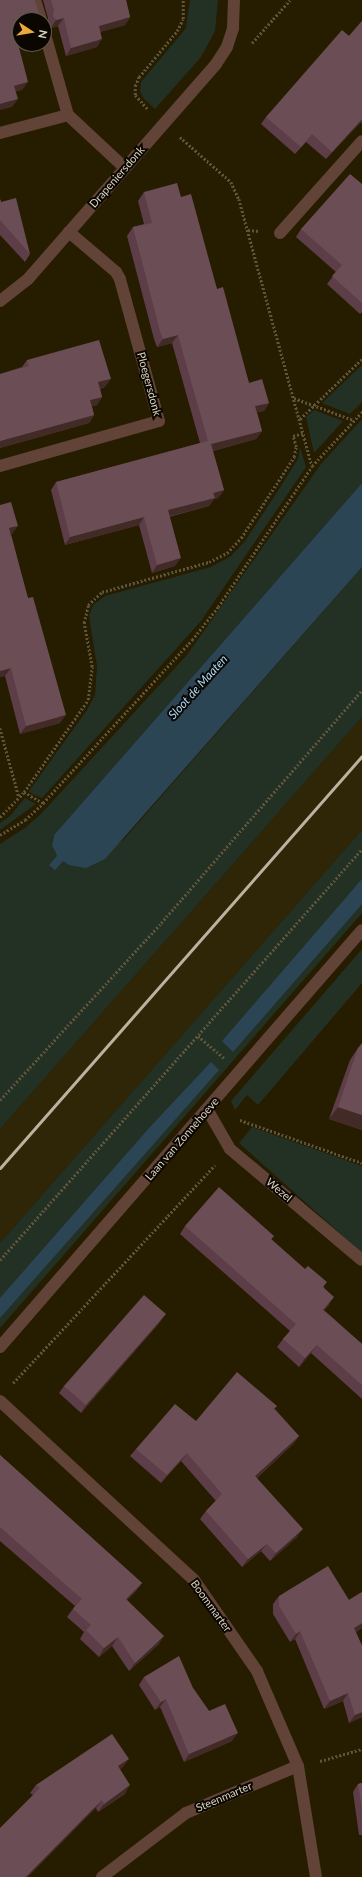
<!DOCTYPE html>
<style>
body{margin:0}
#map{position:relative;width:362px;height:1877px;overflow:hidden;background:#261c00;font-family:Lato,sans-serif}
div>[style]{position:absolute}
.built>*{inset:0;background:#2f2608}
.green>*{inset:0;background:#233124}
.water>*{inset:0;background:#2c4555}
.path>*{height:2.5px;margin-top:-1.25px;transform-origin:0;background:repeating-linear-gradient(90deg,#5e553c 0 2px,transparent 0 4px)}
.street>*{height:12px;margin:-6px;padding:0 6px;transform-origin:6px;border-radius:6px;background:#614338}
.rail>*{height:3px;margin:-1.5px;padding:0 1.5px;transform-origin:1.5px;border-radius:1.5px;background:#bbb3a0}
.wall>*{inset:0;background:#5d3e48}
.shaded-wall>*{inset:0;background:#422a26}
.building>*{inset:0;background:#6b4e55}
span{translate:-50% -50%;white-space:nowrap;text-align:center;line-height:1.15;-webkit-text-stroke:4px #0b0700;paint-order:stroke}
.street-label{font-size:11px;color:#dad3c2}
.water-label{font-size:12px;color:#a9dbff;font-style:italic}
.north{position:absolute;left:12px;top:12px;width:40px;height:40px;box-sizing:border-box;background:#0b0700;border:1px solid #5e594e;border-radius:50%;rotate:102deg;font-size:11px;font-weight:700;line-height:16px;text-align:center;color:#dad3c2}
.north::after{content:'';display:block;margin:auto;width:14px;height:18px;background:#eda83b;clip-path:polygon(50% 0,100% 100%,50% 72%,0 100%)}
</style>
<div id="map">
<div class="built">
<i style="clip-path:polygon(362px 717px,362px 830px,0 1243px,0 1129px)"></i>
</div>
<div class="green">
<i style="clip-path:polygon(190px 0,218px 0,215px 31px,201px 57px,155px 109px,144px 99px,140px 91px,141px 82px,186px 28px)"></i>
<i style="clip-path:polygon(362px 365px,362px 402px,350px 414px,322px 403px)"></i>
<i style="clip-path:polygon(314px 410px,343px 421px,314px 453px,306px 417px)"></i>
<i style="clip-path:polygon(362px 419px,362px 483px,54px 835px,52px 842px,55px 853px,66px 863px,119px 843px,124px 839px,362px 567px,362px 717px,0 1129px,0 844px,25px 828px,41px 814px,187px 655px,321px 464px)"></i>
<i style="clip-path:polygon(300px 447px,306px 467px,201px 621px,42px 798px,32px 794px,29px 791px,87px 710px,95px 695px,97px 666px,89px 616px,93px 605px,105px 596px,211px 567px,231px 556px,245px 541px,272px 500px,298px 459px)"></i>
<i style="clip-path:polygon(25px 798px,36px 804px,0 830px,0 823px,10px 816px)"></i>
<i style="clip-path:polygon(362px 830px,362px 913px,0 1328px,0 1243px)"></i>
<i style="clip-path:polygon(362px 949px,362px 983px,258px 1105px,247px 1095px,235px 1110px,231px 1101px)"></i>
<i style="clip-path:polygon(252px 1127px,362px 1166px,362px 1253px,239px 1143px)"></i>
</div>
<div class="water">
<i style="clip-path:polygon(362px 483px,362px 567px,105px 859px,86px 868px,69px 865px,63px 861px,55px 870px,49px 865px,57px 856px,52px 845px,54px 835px)"></i>
<i style="clip-path:polygon(362px 879px,362px 904px,233px 1052px,222px 1041px)"></i>
<i style="clip-path:polygon(211px 1062px,219px 1070px,0 1318px,0 1298px,150px 1127px)"></i>
</div>
<div class="path">
<i style="left:252px;top:43px;width:57px;rotate:-48.5deg"></i>
<i style="left:147px;top:109px;width:18px;rotate:-131deg"></i>
<i style="left:135px;top:95px;width:9px;rotate:-90deg"></i>
<i style="left:135px;top:86px;width:10px;rotate:-66deg"></i>
<i style="left:139px;top:77px;width:60px;rotate:-50.4deg"></i>
<i style="left:177px;top:31px;width:13px;rotate:-63deg"></i>
<i style="left:183px;top:19px;width:19px;rotate:-90deg"></i>
<i style="left:180px;top:137px;width:68px;rotate:41.4deg"></i>
<i style="left:231px;top:182px;width:19px;rotate:65deg"></i>
<i style="left:239px;top:199px;width:276px;rotate:74.7deg"></i>
<i style="left:248px;top:230px;width:11px;rotate:5deg"></i>
<i style="left:294px;top:398px;width:63px;rotate:20.4deg"></i>
<i style="left:300px;top:419px;width:86px;rotate:-44.1deg"></i>
<i style="left:0;top:728px;width:72px;rotate:74.6deg"></i>
<i style="left:24px;top:792px;width:22px;rotate:30deg"></i>
<i style="left:0;top:817px;width:35px;rotate:-46deg"></i>
<i style="left:24px;top:792px;width:112px;rotate:-55.2deg"></i>
<i style="left:88px;top:700px;width:33px;rotate:-83deg"></i>
<i style="left:92px;top:667px;width:45px;rotate:-100.3deg"></i>
<i style="left:84px;top:623px;width:18px;rotate:-77deg"></i>
<i style="left:88px;top:605px;width:19px;rotate:-43deg"></i>
<i style="left:102px;top:592px;width:111px;rotate:-15.7deg"></i>
<i style="left:209px;top:562px;width:20px;rotate:-27deg"></i>
<i style="left:227px;top:553px;width:21px;rotate:-47deg"></i>
<i style="left:241px;top:538px;width:97px;rotate:-56.8deg"></i>
<i style="left:294px;top:457px;width:10px;rotate:-79deg"></i>
<i style="left:296px;top:447px;width:11px;rotate:-105deg"></i>
<i style="left:293px;top:436px;width:10px;rotate:-17deg"></i>
<i style="left:0;top:835px;width:29px;rotate:-31deg"></i>
<i style="left:25px;top:820px;width:25px;rotate:-43deg"></i>
<i style="left:43px;top:803px;width:221px;rotate:-47.6deg"></i>
<i style="left:192px;top:640px;width:42px;rotate:-51.8deg"></i>
<i style="left:218px;top:607px;width:169px;rotate:-56.3deg"></i>
<i style="left:312px;top:466px;width:74px;rotate:-47.2deg"></i>
<i style="left:198px;top:1036px;width:34px;rotate:40deg"></i>
<i style="left:0;top:1100px;width:239px;rotate:-47.7deg"></i>
<i style="left:161px;top:923px;width:308px;rotate:-49.2deg"></i>
<i style="left:240px;top:1120px;width:129px;rotate:19.4deg"></i>
<i style="left:0;top:1260px;width:548px;rotate:-48.63deg"></i>
<i style="left:13px;top:1383px;width:297px;rotate:-47.2deg"></i>
<i style="left:320px;top:1761px;width:44px;rotate:-15.9deg"></i>
</div>
<div class="street">
<i style="left:35px;top:0;width:21px;rotate:73deg"></i>
<i style="left:44px;top:31px;width:87px;rotate:74.1deg"></i>
<i style="left:68px;top:115px;width:78px;rotate:42.9deg"></i>
<i style="left:0;top:133px;width:70px;rotate:-14.8deg"></i>
<i style="left:280px;top:233px;width:123px;rotate:-48.3deg"></i>
<i style="left:0;top:301px;width:36px;rotate:-38deg"></i>
<i style="left:28px;top:279px;width:286px;rotate:-48.8deg"></i>
<i style="left:216px;top:64px;width:20px;rotate:-57deg"></i>
<i style="left:227px;top:47px;width:20px;rotate:-72deg"></i>
<i style="left:233px;top:28px;width:28px;rotate:-88deg"></i>
<i style="left:0;top:466px;width:165px;rotate:-15.8deg"></i>
<i style="left:159px;top:421px;width:147px;rotate:-105.4deg"></i>
<i style="left:120px;top:279px;width:8px;rotate:-120deg"></i>
<i style="left:116px;top:272px;width:62px;rotate:-139.6deg"></i>
<i style="left:207px;top:1109px;width:46px;rotate:60.1deg"></i>
<i style="left:230px;top:1149px;width:172px;rotate:40.1deg"></i>
<i style="left:0;top:1347px;width:552px;rotate:-49.04deg"></i>
<i style="left:0;top:1401px;width:264px;rotate:42.7deg"></i>
<i style="left:194px;top:1580px;width:111px;rotate:55.3deg"></i>
<i style="left:257px;top:1671px;width:103px;rotate:66.7deg"></i>
<i style="left:298px;top:1766px;width:112px;rotate:80.8deg"></i>
<i style="left:102px;top:1877px;width:106px;rotate:-37.3deg"></i>
<i style="left:186px;top:1813px;width:121px;rotate:-22.8deg"></i>
</div>
<div class="rail">
<i style="left:0;top:1168px;width:548px;rotate:-48.7deg"></i>
</div>
<div class="wall">
<i style="clip-path:polygon(43px 0,126px 0,130px 17px,125px 25px,100px 32px,97px 47px,66px 56px,58px 26px,51px 28px,47px 24px,48px 18px)"></i>
<i style="clip-path:polygon(362px 21px,362px 123px,361px 122px,326px 159px,306px 142px,295px 154px,261px 124px,266px 117px,349px 36px)"></i>
<i style="clip-path:polygon(362px 184px,362px 312px,360px 314px,327px 284px,336px 272px,296px 237px,301px 229px)"></i>
<i style="clip-path:polygon(144px 192px,181px 197px,217px 289px,249px 383px,269px 403px,264px 411px,257px 412px,262px 431px,256px 439px,213px 451px,224px 490px,218px 498px,214px 499px,209px 506px,169px 517px,175px 566px,152px 573px,139px 525px,65px 545px,51px 490px,56px 482px,200px 443px,172px 343px,157px 347px,154px 339px,127px 236px,133px 227px,144px 224px,138px 201px)"></i>
<i style="clip-path:polygon(0 199px,1px 202px,30px 254px,25px 262px,0 235px)"></i>
<i style="clip-path:polygon(27px 360px,105px 387px,100px 389px,102px 397px,97px 405px,92px 406px,94px 415px,89px 423px,0 448px,0 374px,22px 367px)"></i>
<i style="clip-path:polygon(0 505px,12px 534px,11px 534px,60px 723px,20px 734px,5px 676px,0 677px)"></i>
<i style="clip-path:polygon(358px 1048px,362px 1130px,329px 1119px,350px 1060px)"></i>
<i style="clip-path:polygon(185px 1226px,274px 1236px,271px 1239px,324px 1287px,329px 1305px,324px 1310px,362px 1344px,362px 1399px,311px 1353px,299px 1367px,277px 1347px,283px 1339px,290px 1331px,180px 1234px)"></i>
<i style="clip-path:polygon(161px 1321px,81px 1413px,59px 1393px,64px 1386px)"></i>
<i style="clip-path:polygon(275px 1409px,299px 1436px,293px 1444px,257px 1478px,297px 1537px,270px 1561px,261px 1551px,242px 1567px,200px 1519px,206px 1511px,216px 1501px,181px 1461px,161px 1483px,130px 1456px,136px 1449px,196px 1421px)"></i>
<i style="clip-path:polygon(0 1455px,142px 1583px,136px 1591px,127px 1600px,159px 1644px,129px 1671px,112px 1646px,99px 1657px,80px 1639px,84px 1632px,67px 1617px,75px 1606px,0 1541px)"></i>
<i style="clip-path:polygon(362px 1592px,362px 1628px,356px 1632px,362px 1646px,362px 1717px,349px 1723px,343px 1701px,324px 1709px,295px 1639px,290px 1642px,273px 1614px,273px 1604px,279px 1596px,349px 1600px)"></i>
<i style="clip-path:polygon(144px 1677px,193px 1688px,209px 1711px,232px 1741px,184px 1762px,160px 1707px,155px 1710px,139px 1685px)"></i>
<i style="clip-path:polygon(123px 1767px,120px 1769px,125px 1794px,98px 1812px,96px 1808px,33px 1795px,30px 1793px,36px 1785px)"></i>
<i style="clip-path:polygon(362px 1783px,362px 1835px,359px 1835px,353px 1792px,358px 1784px)"></i>
</div>
<div class="shaded-wall">
<i style="clip-path:polygon(130px 17px,125px 25px,93px 34px,99px 26px)"></i>
<i style="clip-path:polygon(64px 18px,58px 26px,51px 28px,56px 20px)"></i>
<i style="clip-path:polygon(20px 30px,20px 37px,9px 40px,15px 32px)"></i>
<i style="clip-path:polygon(102px 39px,97px 47px,66px 56px,71px 48px)"></i>
<i style="clip-path:polygon(28px 82px,22px 90px,8px 94px,14px 86px)"></i>
<i style="clip-path:polygon(18px 99px,12px 107px,0 110px,0 104px)"></i>
<i style="clip-path:polygon(362px 119px,361px 122px,326px 159px,332px 152px)"></i>
<i style="clip-path:polygon(178px 335px,172px 343px,157px 347px,163px 339px)"></i>
<i style="clip-path:polygon(111px 379px,105px 387px,92px 390px,98px 382px)"></i>
<i style="clip-path:polygon(102px 397px,97px 405px,85px 408px,90px 400px)"></i>
<i style="clip-path:polygon(269px 403px,264px 411px,249px 414px,255px 406px)"></i>
<i style="clip-path:polygon(94px 415px,89px 423px,0 448px,0 441px)"></i>
<i style="clip-path:polygon(262px 431px,256px 439px,205px 453px,211px 444px)"></i>
<i style="clip-path:polygon(224px 490px,218px 498px,214px 499px,209px 506px,162px 518px,168px 510px,213px 493px)"></i>
<i style="clip-path:polygon(144px 517px,139px 525px,65px 545px,70px 537px)"></i>
<i style="clip-path:polygon(18px 526px,12px 534px,3px 536px,9px 528px)"></i>
<i style="clip-path:polygon(181px 558px,175px 566px,152px 573px,157px 565px)"></i>
<i style="clip-path:polygon(11px 668px,5px 676px,0 677px,0 671px)"></i>
<i style="clip-path:polygon(66px 715px,60px 723px,20px 734px,26px 726px)"></i>
<i style="clip-path:polygon(338px 1107px,362px 1115px,362px 1130px,329px 1119px)"></i>
<i style="clip-path:polygon(334px 1297px,329px 1305px,318px 1318px,323px 1310px)"></i>
<i style="clip-path:polygon(166px 1314px,161px 1321px,81px 1413px,86px 1405px)"></i>
<i style="clip-path:polygon(317px 1345px,311px 1353px,299px 1367px,305px 1358px)"></i>
<i style="clip-path:polygon(299px 1436px,293px 1444px,250px 1484px,255px 1476px)"></i>
<i style="clip-path:polygon(187px 1453px,181px 1461px,161px 1483px,167px 1475px)"></i>
<i style="clip-path:polygon(303px 1529px,297px 1537px,270px 1561px,276px 1553px)"></i>
<i style="clip-path:polygon(267px 1544px,261px 1551px,242px 1567px,248px 1559px)"></i>
<i style="clip-path:polygon(142px 1583px,136px 1591px,120px 1607px,126px 1599px)"></i>
<i style="clip-path:polygon(362px 1623px,362px 1628px,349px 1636px,354px 1628px)"></i>
<i style="clip-path:polygon(300px 1631px,295px 1639px,290px 1642px,296px 1634px)"></i>
<i style="clip-path:polygon(164px 1636px,159px 1644px,129px 1671px,135px 1663px)"></i>
<i style="clip-path:polygon(118px 1637px,112px 1646px,99px 1657px,104px 1648px)"></i>
<i style="clip-path:polygon(348px 1693px,343px 1701px,324px 1709px,330px 1701px)"></i>
<i style="clip-path:polygon(166px 1699px,160px 1707px,155px 1710px,161px 1702px)"></i>
<i style="clip-path:polygon(362px 1712px,362px 1717px,349px 1723px,355px 1715px)"></i>
<i style="clip-path:polygon(238px 1733px,232px 1741px,184px 1762px,189px 1754px)"></i>
<i style="clip-path:polygon(129px 1759px,123px 1767px,112px 1774px,118px 1766px)"></i>
<i style="clip-path:polygon(130px 1785px,125px 1794px,98px 1812px,104px 1804px)"></i>
<i style="clip-path:polygon(102px 1800px,96px 1808px,28px 1877px,26px 1877px)"></i>
</div>
<div class="building">
<i style="clip-path:polygon(0 0,35px 0,39px 14px,44px 19px,43px 20px,20px 20px,20px 30px,15px 32px,28px 82px,14px 86px,18px 99px,0 104px)"></i>
<i style="clip-path:polygon(51px 0,126px 0,130px 17px,99px 26px,102px 39px,71px 48px,64px 18px,56px 20px,53px 16px,54px 10px)"></i>
<i style="clip-path:polygon(362px 21px,362px 119px,332px 152px,312px 134px,301px 147px,266px 117px,342px 30px,349px 36px)"></i>
<i style="clip-path:polygon(350px 174px,362px 184px,362px 303px,332px 276px,342px 265px,301px 229px)"></i>
<i style="clip-path:polygon(177px 183px,181px 197px,191px 194px,217px 289px,223px 287px,249px 383px,262px 379px,269px 403px,255px 406px,262px 431px,211px 444px,224px 490px,213px 493px,215px 498px,168px 510px,181px 558px,157px 565px,144px 517px,70px 537px,56px 482px,208px 441px,178px 335px,163px 339px,160px 331px,133px 227px,152px 223px,144px 192px)"></i>
<i style="clip-path:polygon(16px 198px,30px 254px,0 220px,0 199px,1px 202px)"></i>
<i style="clip-path:polygon(99px 340px,111px 379px,98px 382px,102px 397px,90px 400px,94px 415px,0 441px,0 374px,29px 366px,27px 360px)"></i>
<i style="clip-path:polygon(11px 502px,18px 526px,9px 528px,28px 598px,33px 597px,66px 715px,26px 726px,11px 668px,0 671px,0 505px)"></i>
<i style="clip-path:polygon(362px 1043px,362px 1115px,338px 1107px,358px 1048px)"></i>
<i style="clip-path:polygon(219px 1187px,274px 1236px,271px 1239px,305px 1269px,308px 1266px,327px 1282px,323px 1287px,334px 1297px,323px 1310px,362px 1344px,362px 1385px,317px 1345px,305px 1358px,283px 1339px,296px 1324px,185px 1226px)"></i>
<i style="clip-path:polygon(144px 1295px,166px 1314px,86px 1405px,64px 1386px)"></i>
<i style="clip-path:polygon(237px 1372px,277px 1406px,274px 1409px,299px 1436px,255px 1476px,303px 1529px,276px 1553px,267px 1544px,248px 1559px,206px 1511px,222px 1494px,187px 1453px,167px 1475px,136px 1449px,175px 1404px,196px 1421px)"></i>
<i style="clip-path:polygon(0 1455px,142px 1583px,126px 1599px,164px 1636px,135px 1663px,118px 1637px,104px 1648px,86px 1630px,91px 1625px,73px 1609px,82px 1599px,0 1527px)"></i>
<i style="clip-path:polygon(328px 1566px,349px 1600px,362px 1592px,362px 1623px,354px 1628px,362px 1646px,362px 1712px,355px 1715px,348px 1693px,330px 1701px,300px 1631px,296px 1634px,279px 1606px,279px 1596px)"></i>
<i style="clip-path:polygon(179px 1656px,193px 1688px,209px 1711px,225px 1704px,238px 1733px,189px 1754px,166px 1699px,161px 1702px,144px 1677px)"></i>
<i style="clip-path:polygon(112px 1734px,129px 1759px,118px 1766px,130px 1785px,104px 1804px,102px 1800px,26px 1877px,0 1877px,0 1828px,40px 1788px,36px 1785px)"></i>
<i style="clip-path:polygon(362px 1783px,362px 1808px,358px 1784px)"></i>
</div>
<div class="street-label">
<span style="left:117px;top:177px;rotate:-49deg">Drapeniersdonk</span>
<span style="left:149px;top:384px;rotate:75deg">Ploegersdonk</span>
<span style="left:182px;top:1139px;rotate:-49deg">Laan van Zonnehoeve</span>
<span style="left:279px;top:1190px;rotate:40deg">Wezel</span>
<span style="left:211px;top:1606px;rotate:54deg">Boommarter</span>
<span style="left:224px;top:1797px;rotate:-23deg">Steenmarter</span>
</div>
<div class="water-label">
<span style="left:198px;top:687px;rotate:-48deg">Sloot de Maaten</span>
</div>
<div class="north">N</div>
</div>
